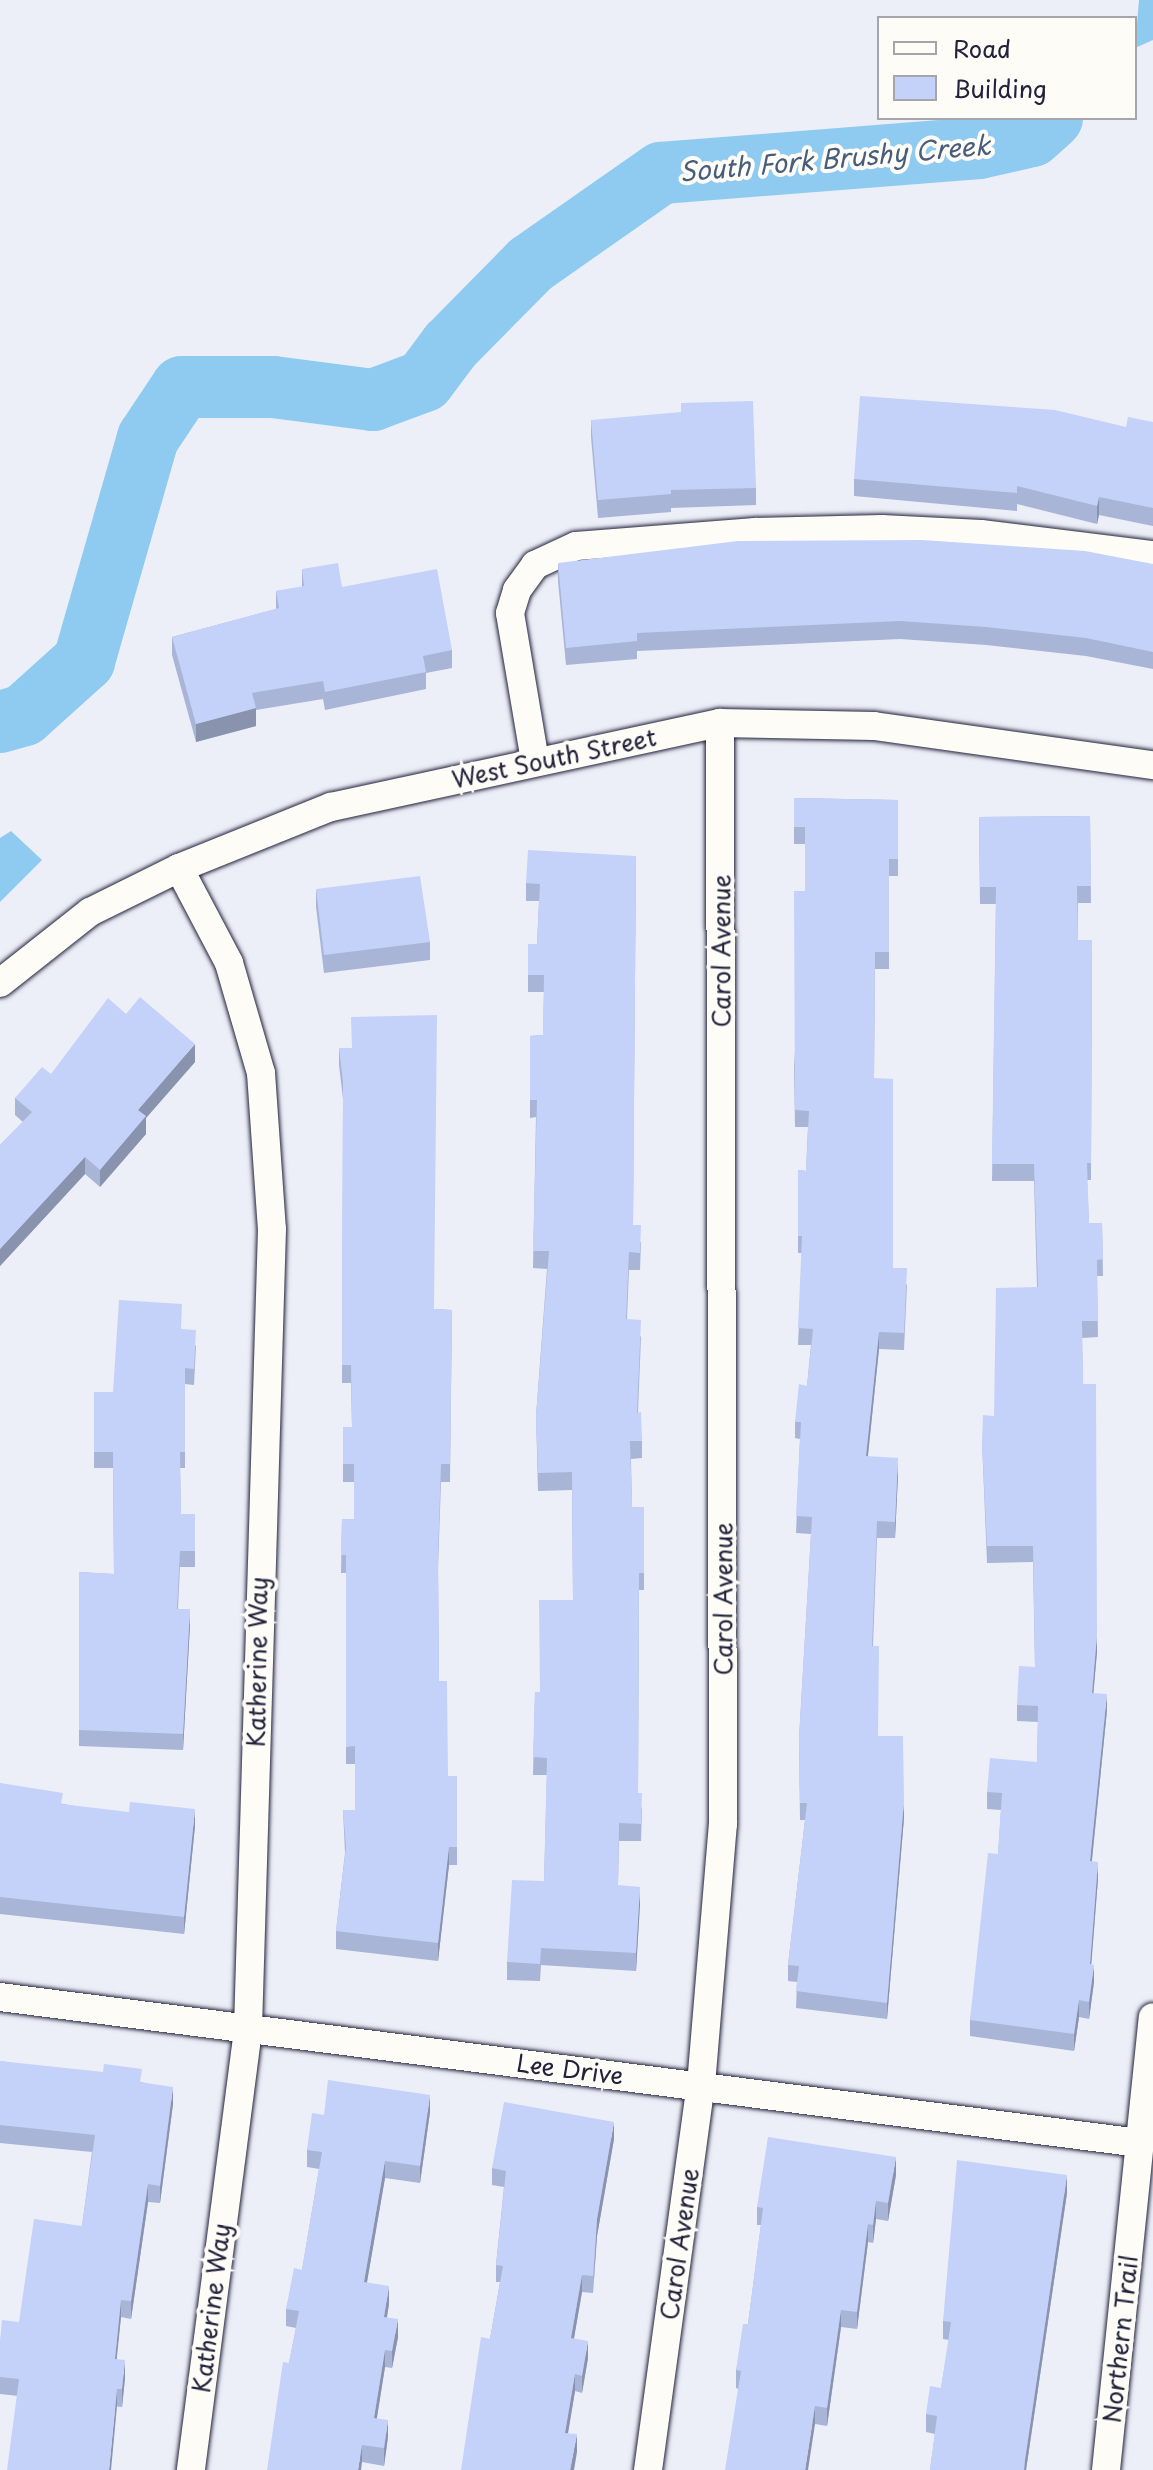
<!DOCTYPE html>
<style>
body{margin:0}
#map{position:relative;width:1153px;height:2470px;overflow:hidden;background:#eceff8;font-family:"Playpen Sans",sans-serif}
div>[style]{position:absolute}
.water>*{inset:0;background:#8fcbf0}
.river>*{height:62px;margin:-31px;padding:0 31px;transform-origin:31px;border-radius:31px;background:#8fcbf0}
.roads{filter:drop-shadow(0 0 2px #22223b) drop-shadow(0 0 2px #22223b)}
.street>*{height:28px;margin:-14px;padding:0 14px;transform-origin:14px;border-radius:14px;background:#fdfcf7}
.wall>*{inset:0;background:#a9b5d6}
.shaded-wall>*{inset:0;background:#8993ae}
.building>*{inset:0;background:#c4d2f9}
span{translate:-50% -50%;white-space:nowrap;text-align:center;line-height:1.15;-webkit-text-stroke:8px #fdfcf7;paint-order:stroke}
.street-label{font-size:24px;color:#22223b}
.water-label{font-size:26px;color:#485d7a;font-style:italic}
.legend{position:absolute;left:877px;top:16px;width:260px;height:104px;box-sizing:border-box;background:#fdfcf7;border:2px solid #a5a5ac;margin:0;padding:10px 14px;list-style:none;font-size:24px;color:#22223b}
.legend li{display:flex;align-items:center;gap:16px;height:40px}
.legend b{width:40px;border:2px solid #a5a5ac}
</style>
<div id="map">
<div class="water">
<i style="clip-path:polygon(1139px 0,1153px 0,1153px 40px,1135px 48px)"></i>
<i style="clip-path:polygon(11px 831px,42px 860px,0 902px,0 838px)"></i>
</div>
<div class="river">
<i style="left:0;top:722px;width:25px;rotate:-16deg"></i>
<i style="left:24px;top:715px;width:81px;rotate:-42deg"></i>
<i style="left:84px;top:661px;width:232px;rotate:-74deg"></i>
<i style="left:148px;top:438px;width:61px;rotate:-56.3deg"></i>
<i style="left:182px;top:387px;width:91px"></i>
<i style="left:273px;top:387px;width:101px;rotate:7.4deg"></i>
<i style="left:373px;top:400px;width:54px;rotate:-20.4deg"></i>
<i style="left:424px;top:381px;width:44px;rotate:-53.4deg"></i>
<i style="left:450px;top:346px;width:115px;rotate:-45.4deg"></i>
<i style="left:531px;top:264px;width:159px;rotate:-35deg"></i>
<i style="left:661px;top:173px;width:319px;rotate:-4.5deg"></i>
<i style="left:979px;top:148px;width:54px;rotate:-12.8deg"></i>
<i style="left:1032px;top:136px;width:27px;rotate:-42deg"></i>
</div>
<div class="roads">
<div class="street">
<i style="left:535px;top:761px;width:150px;rotate:-99.6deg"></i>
<i style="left:510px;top:613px;width:24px;rotate:-73deg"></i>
<i style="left:517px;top:590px;width:31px;rotate:-54deg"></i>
<i style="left:535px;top:565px;width:45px;rotate:-24.9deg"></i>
<i style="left:576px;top:546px;width:180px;rotate:-4.5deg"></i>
<i style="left:755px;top:532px;width:127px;rotate:-1.4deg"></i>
<i style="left:882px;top:529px;width:99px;rotate:2.9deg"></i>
<i style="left:981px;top:534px;width:173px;rotate:7deg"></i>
<i style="left:179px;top:868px;width:107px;rotate:62.2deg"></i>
<i style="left:229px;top:963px;width:115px;rotate:73.8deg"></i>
<i style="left:261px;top:1073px;width:156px;rotate:86deg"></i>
<i style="left:272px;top:1229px;width:801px;rotate:91.72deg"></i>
<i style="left:248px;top:2030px;width:444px;rotate:97.4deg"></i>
<i style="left:0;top:983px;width:115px;rotate:-38.3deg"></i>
<i style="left:90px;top:912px;width:99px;rotate:-26.3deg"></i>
<i style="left:179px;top:868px;width:164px;rotate:-21.9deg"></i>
<i style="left:331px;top:807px;width:398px;rotate:-12.2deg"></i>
<i style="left:720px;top:723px;width:154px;rotate:1.1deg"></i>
<i style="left:874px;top:726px;width:282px;rotate:8deg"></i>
<i style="left:0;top:1997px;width:1149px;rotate:7.3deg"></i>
<i style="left:648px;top:2470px;width:389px;rotate:-82.2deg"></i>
<i style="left:701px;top:2085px;width:262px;rotate:-85.2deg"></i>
<i style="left:723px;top:1824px;width:1101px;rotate:-90.16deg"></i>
<i style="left:1106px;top:2470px;width:455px;rotate:-84.1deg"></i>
</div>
</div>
<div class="wall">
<i style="clip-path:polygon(591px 420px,756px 488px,756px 505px,671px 508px,671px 512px,598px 518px,591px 437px)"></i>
<i style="clip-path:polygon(1153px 422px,1153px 526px,1099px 515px,1097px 524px,1017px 504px,1017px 511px,854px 496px,854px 479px)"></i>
<i style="clip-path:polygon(558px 563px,1153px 564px,1153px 669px,1086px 656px,986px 645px,900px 639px,637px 651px,637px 659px,566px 665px,558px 581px)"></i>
<i style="clip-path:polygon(302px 569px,342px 587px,452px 650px,452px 668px,426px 673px,426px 689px,325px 710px,323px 699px,256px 710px,256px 726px,196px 742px,172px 655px,172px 637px,276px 609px,276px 591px,302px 587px)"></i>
<i style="clip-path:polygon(794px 798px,898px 800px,898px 876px,889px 876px,889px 969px,875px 969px,874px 1078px,893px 1268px,907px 1285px,904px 1350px,879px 1349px,868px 1456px,898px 1475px,895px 1538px,877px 1538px,873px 1646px,878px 1736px,904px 1818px,887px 2019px,796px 2008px,797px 1982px,788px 1981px,788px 1965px,805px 1820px,800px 1820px,799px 1738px,811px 1534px,796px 1533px,800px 1439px,795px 1438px,795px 1422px,807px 1386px,811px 1345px,798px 1345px,802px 1253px,798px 1253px,798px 1170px,806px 1171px,808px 1127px,795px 1127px,794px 1067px,805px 891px,805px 844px,794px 844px)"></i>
<i style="clip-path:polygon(1090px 816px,1091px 903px,1078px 903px,1078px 940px,1092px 940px,1091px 1180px,1087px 1180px,1089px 1223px,1102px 1223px,1103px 1276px,1097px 1276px,1098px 1337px,1082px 1338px,1083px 1384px,1097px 1652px,1093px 1693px,1107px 1710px,1092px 1861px,1098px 1879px,1091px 1964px,1094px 1982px,1089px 2019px,1079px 2017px,1074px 2051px,970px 2036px,970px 2020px,998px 1854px,1001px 1810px,987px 1809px,987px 1792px,1037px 1762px,1038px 1722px,1017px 1721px,1017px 1705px,1035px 1667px,1033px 1562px,987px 1563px,982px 1442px,994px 1416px,1037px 1287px,1034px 1181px,992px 1181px,996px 904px,980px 904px,979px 817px)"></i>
<i style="clip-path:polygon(636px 856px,633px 1225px,641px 1243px,640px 1270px,629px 1270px,627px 1319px,641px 1337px,638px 1413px,642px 1441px,642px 1458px,631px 1459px,632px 1507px,644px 1507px,644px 1590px,639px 1590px,638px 1793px,642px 1810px,641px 1841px,619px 1841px,618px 1885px,640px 1904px,636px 1971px,541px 1965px,540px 1981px,507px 1980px,507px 1962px,544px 1881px,547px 1775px,533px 1775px,535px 1692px,540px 1692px,573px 1600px,572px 1490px,538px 1491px,536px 1416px,547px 1269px,533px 1268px,536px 1117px,530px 1118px,530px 1036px,543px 1035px,544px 992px,528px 992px,528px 944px,537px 944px,539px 901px,526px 901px,526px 883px)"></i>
<i style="clip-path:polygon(316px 889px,430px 942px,430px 960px,324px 973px,316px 907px)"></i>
<i style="clip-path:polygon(126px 1014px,195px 1062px,146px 1118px,146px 1134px,100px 1187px,85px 1174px,0 1266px,0 1145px,23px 1122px,15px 1115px,15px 1098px,51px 1074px)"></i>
<i style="clip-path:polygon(339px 1048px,434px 1309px,452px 1310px,450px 1482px,441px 1482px,438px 1570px,439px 1681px,448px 1776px,457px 1776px,457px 1865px,449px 1865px,438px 1961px,336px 1949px,336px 1931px,345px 1853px,343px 1810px,355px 1810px,355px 1764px,346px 1764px,346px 1573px,341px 1573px,342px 1519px,354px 1519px,354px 1482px,343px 1482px,343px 1427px,352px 1427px,351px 1383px,342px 1383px,343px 1099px,339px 1065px)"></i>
<i style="clip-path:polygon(182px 1329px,196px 1346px,194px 1385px,185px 1384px,185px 1468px,180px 1468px,181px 1514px,195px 1514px,195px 1567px,180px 1567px,178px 1609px,190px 1625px,183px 1750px,79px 1746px,79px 1572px,114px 1574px,113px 1468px,94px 1468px,94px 1392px,113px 1392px)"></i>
<i style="clip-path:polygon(0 1783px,63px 1804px,195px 1826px,184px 1934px,0 1914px)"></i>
<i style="clip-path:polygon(0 2061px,142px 2082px,173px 2104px,160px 2203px,148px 2202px,131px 2319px,121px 2317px,116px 2359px,125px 2378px,122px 2407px,0 2394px,0 2341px,19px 2322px,82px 2226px,92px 2152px,0 2143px)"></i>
<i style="clip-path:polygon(430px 2112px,420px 2183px,385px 2178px,367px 2282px,389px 2304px,387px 2317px,398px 2337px,392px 2368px,385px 2367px,377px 2418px,388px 2437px,384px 2466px,362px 2462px,289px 2363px,296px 2328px,286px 2326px,286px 2309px,302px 2270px,319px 2169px,307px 2167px,307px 2150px,324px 2115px)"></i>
<i style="clip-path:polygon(614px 2139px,597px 2236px,593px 2293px,582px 2292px,574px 2338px,588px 2358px,582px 2393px,575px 2391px,568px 2434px,577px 2452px,490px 2339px,500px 2282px,496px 2282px,496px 2265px,504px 2187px,492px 2185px,492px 2168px)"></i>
<i style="clip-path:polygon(896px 2175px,888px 2221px,876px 2219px,873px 2243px,868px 2242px,857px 2329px,841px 2327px,827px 2426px,815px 2424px,736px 2388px,736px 2370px,748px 2324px,761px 2225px,757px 2225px,757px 2207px)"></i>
<i style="clip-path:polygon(1067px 2193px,1026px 2470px,930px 2470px,935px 2434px,926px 2432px,926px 2414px,941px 2388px,949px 2340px,943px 2339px,943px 2321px)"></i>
</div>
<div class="shaded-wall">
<i style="clip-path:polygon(1099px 497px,1099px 515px,1097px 524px,1097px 506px)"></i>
<i style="clip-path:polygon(256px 708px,256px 726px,196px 742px,196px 724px)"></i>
<i style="clip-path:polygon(195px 1044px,195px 1062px,146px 1118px,146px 1134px,100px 1187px,100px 1170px,138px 1110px)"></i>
<i style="clip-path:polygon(85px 1157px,85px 1174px,0 1266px,0 1249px)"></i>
<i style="clip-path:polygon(879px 1332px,879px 1349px,866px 1473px,866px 1456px)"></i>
<i style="clip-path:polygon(898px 1458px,898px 1475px,895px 1538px,895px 1522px)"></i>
<i style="clip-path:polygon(190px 1609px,190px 1625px,183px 1750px,183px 1734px)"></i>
<i style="clip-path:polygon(1097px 1635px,1097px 1652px,1092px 1710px,1092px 1693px)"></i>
<i style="clip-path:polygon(1107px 1694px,1107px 1710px,1090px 1878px,1090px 1861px)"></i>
<i style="clip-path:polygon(904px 1801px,904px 1818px,887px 2019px,887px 2003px)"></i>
<i style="clip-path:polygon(195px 1809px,195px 1826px,184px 1934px,184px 1917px)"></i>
<i style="clip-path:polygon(449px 1847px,449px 1865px,438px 1961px,438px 1943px)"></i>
<i style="clip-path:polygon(1098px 1862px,1098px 1879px,1090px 1981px,1090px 1964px)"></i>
<i style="clip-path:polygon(640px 1887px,640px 1904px,636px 1971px,636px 1953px)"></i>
<i style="clip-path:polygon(1094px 1965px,1094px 1982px,1089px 2019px,1089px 2002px)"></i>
<i style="clip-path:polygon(1079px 2000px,1079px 2017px,1074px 2051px,1074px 2034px)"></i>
<i style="clip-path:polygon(173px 2087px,173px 2104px,160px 2203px,160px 2186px)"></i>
<i style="clip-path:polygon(430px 2095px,430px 2112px,420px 2183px,420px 2166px)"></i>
<i style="clip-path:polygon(614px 2122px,614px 2139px,597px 2236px,593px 2293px,597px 2219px)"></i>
<i style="clip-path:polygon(896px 2157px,896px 2175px,888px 2221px,888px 2203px)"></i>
<i style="clip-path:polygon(385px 2161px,385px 2178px,364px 2299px,364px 2282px)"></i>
<i style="clip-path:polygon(1067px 2175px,1067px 2193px,1026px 2470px,1024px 2470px,1025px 2460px)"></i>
<i style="clip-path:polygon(148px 2184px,148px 2202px,131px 2319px,131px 2301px)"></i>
<i style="clip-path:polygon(876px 2201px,876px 2219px,873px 2243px,873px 2225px)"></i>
<i style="clip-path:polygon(868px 2224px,868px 2242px,857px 2329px,857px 2312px)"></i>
<i style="clip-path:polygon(582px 2275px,582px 2292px,571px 2355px,571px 2338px)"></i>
<i style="clip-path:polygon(389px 2286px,389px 2304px,384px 2334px,384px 2317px)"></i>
<i style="clip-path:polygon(121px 2300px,121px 2317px,115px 2376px,115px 2359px)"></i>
<i style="clip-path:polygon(841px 2310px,841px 2327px,827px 2426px,827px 2408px)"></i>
<i style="clip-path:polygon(398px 2319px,398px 2337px,392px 2368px,392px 2351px)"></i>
<i style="clip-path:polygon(588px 2341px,588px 2358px,582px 2393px,582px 2376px)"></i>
<i style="clip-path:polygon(385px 2350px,385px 2367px,374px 2435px,374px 2418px)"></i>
<i style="clip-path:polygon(125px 2360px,125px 2378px,122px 2407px,122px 2389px)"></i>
<i style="clip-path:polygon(575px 2374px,575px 2391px,565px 2450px,565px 2433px)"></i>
<i style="clip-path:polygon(117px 2389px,117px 2406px,111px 2470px,109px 2470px)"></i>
<i style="clip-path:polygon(815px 2406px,815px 2424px,808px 2470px,805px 2470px)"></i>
<i style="clip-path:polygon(388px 2420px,388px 2437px,384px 2466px,384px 2448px)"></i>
<i style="clip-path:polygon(577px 2434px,577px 2452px,574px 2470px,570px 2470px)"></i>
<i style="clip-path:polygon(362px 2445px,362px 2462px,361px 2470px,358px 2470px)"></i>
</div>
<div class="building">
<i style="clip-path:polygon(860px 396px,1055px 410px,1126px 427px,1128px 417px,1153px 422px,1153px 508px,1099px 497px,1097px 506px,1017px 486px,1017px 493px,854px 479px)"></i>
<i style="clip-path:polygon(753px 401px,756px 488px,671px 490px,671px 494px,598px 500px,591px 420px,681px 412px,681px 403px)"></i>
<i style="clip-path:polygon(922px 540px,1085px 551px,1153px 564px,1153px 652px,1086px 638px,986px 627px,900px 621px,637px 633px,637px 641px,566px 648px,558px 563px,738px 541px)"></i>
<i style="clip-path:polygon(338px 563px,342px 587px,437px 569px,452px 650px,423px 656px,426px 672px,325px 692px,323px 681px,252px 693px,256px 708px,196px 724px,172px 637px,279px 608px,276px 591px,304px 586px,302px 569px)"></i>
<i style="clip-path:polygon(794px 798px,898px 800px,898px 859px,889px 859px,889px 952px,875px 952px,874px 1078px,893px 1079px,893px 1268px,907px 1268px,904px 1333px,879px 1332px,866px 1456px,898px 1458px,895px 1522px,877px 1521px,872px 1646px,879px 1646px,878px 1736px,903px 1736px,904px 1801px,887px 2003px,796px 1991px,799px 1966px,788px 1965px,807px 1803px,800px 1803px,799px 1738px,812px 1517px,796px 1516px,801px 1422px,795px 1422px,799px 1384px,807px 1386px,813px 1329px,798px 1328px,802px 1236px,798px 1236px,798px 1170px,806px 1171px,809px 1111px,795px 1110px,794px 891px,805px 891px,805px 827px,794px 827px)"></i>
<i style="clip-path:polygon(1090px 816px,1091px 886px,1077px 886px,1078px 940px,1092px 940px,1091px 1163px,1087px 1163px,1089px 1223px,1102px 1223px,1103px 1259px,1097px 1260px,1098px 1321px,1082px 1321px,1083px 1384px,1096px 1384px,1097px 1635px,1092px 1693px,1107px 1694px,1090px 1861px,1098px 1862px,1090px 1964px,1094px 1965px,1089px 2002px,1079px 2000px,1074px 2034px,970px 2020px,988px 1853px,998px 1854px,1002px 1793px,987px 1792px,990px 1758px,1037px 1762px,1038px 1706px,1017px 1705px,1019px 1666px,1035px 1667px,1033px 1546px,987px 1546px,982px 1442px,983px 1415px,994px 1416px,996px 1288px,1038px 1287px,1034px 1164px,992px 1164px,996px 887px,980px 887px,979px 817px)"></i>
<i style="clip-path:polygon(528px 850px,636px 856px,633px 1225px,641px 1225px,640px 1253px,629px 1252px,626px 1319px,641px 1320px,637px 1413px,641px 1412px,642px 1441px,630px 1441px,632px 1507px,644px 1507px,644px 1573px,639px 1573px,638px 1793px,642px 1793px,641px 1824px,619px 1823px,618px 1885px,640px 1887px,636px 1953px,541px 1948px,540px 1964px,507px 1962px,512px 1880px,544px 1881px,547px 1758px,533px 1757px,535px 1692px,540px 1692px,539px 1600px,573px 1600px,572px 1472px,538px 1473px,536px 1416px,549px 1251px,533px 1251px,537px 1100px,530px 1100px,530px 1036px,543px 1035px,544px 975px,528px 975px,528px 944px,537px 944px,540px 884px,526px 883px)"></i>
<i style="clip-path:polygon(420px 876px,430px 942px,324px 955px,316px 889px)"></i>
<i style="clip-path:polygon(140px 997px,195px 1044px,138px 1110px,146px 1116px,100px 1170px,85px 1157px,0 1249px,0 1145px,32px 1112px,15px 1098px,42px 1067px,51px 1074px,108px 998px,126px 1014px)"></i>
<i style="clip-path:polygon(437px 1015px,434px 1309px,452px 1310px,450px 1464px,441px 1464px,438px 1556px,439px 1681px,447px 1681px,448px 1776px,457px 1776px,457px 1847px,449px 1847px,438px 1943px,336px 1931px,346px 1847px,343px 1810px,355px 1810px,355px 1746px,346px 1747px,346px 1555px,341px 1555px,342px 1519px,354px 1519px,354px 1464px,343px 1464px,343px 1427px,352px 1427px,351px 1365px,342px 1365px,343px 1082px,339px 1048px,352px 1048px,351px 1017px)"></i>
<i style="clip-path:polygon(119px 1300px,182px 1304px,181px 1329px,196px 1330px,194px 1369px,185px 1368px,185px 1452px,180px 1452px,181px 1514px,195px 1514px,195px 1551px,180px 1551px,177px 1609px,190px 1609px,183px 1734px,79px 1730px,79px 1572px,114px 1574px,113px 1452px,94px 1452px,94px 1392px,113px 1392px)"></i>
<i style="clip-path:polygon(0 1783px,63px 1793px,61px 1804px,129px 1812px,130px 1802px,195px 1809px,184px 1917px,0 1897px)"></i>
<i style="clip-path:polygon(0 2061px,103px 2072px,104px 2064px,142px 2069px,140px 2082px,173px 2087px,160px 2186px,148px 2184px,131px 2301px,121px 2300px,115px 2359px,125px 2360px,122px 2389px,117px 2389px,109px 2470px,7px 2470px,19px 2379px,0 2377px,0 2341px,2px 2320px,19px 2322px,34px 2219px,82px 2226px,95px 2135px,0 2125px)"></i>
<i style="clip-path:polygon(328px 2080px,430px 2095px,420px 2166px,385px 2161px,364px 2282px,389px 2286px,384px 2317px,398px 2319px,392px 2351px,385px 2350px,374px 2418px,388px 2420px,384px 2448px,362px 2445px,358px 2470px,267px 2470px,283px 2362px,289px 2363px,299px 2311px,286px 2309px,294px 2268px,302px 2270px,322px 2152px,307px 2150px,312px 2113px,324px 2115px)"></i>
<i style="clip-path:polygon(504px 2102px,614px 2122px,597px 2219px,593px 2276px,582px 2275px,571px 2338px,588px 2341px,582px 2376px,575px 2374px,565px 2433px,577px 2434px,570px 2470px,461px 2470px,481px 2337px,490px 2339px,503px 2266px,496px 2265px,506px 2171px,492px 2168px)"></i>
<i style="clip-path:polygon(768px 2137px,896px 2157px,888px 2203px,876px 2201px,873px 2225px,868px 2224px,857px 2312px,841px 2310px,827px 2408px,815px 2406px,805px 2470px,725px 2470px,741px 2371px,736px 2370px,743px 2324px,748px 2324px,763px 2208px,757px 2207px)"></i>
<i style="clip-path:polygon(957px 2160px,1067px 2175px,1025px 2460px,1024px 2470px,930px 2470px,937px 2416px,926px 2414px,930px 2386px,941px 2388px,951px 2322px,943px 2321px)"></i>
</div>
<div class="street-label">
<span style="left:554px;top:758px;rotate:-12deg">West South Street</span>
<span style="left:721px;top:951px;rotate:-90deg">Carol Avenue</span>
<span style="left:723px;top:1599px;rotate:-90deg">Carol Avenue</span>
<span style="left:257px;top:1662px;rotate:-89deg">Katherine Way</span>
<span style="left:570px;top:2069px;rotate:7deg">Lee Drive</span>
<span style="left:679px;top:2244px;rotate:-82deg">Carol Avenue</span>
<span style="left:211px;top:2308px;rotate:-83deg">Katherine Way</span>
<span style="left:1120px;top:2339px;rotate:-84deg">Northern Trail</span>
</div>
<div class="water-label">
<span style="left:835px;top:158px;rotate:-5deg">South Fork Brushy Creek</span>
</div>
<ul class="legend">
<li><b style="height:10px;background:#fdfcf7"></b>Road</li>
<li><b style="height:22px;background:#c4d2f9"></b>Building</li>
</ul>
</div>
